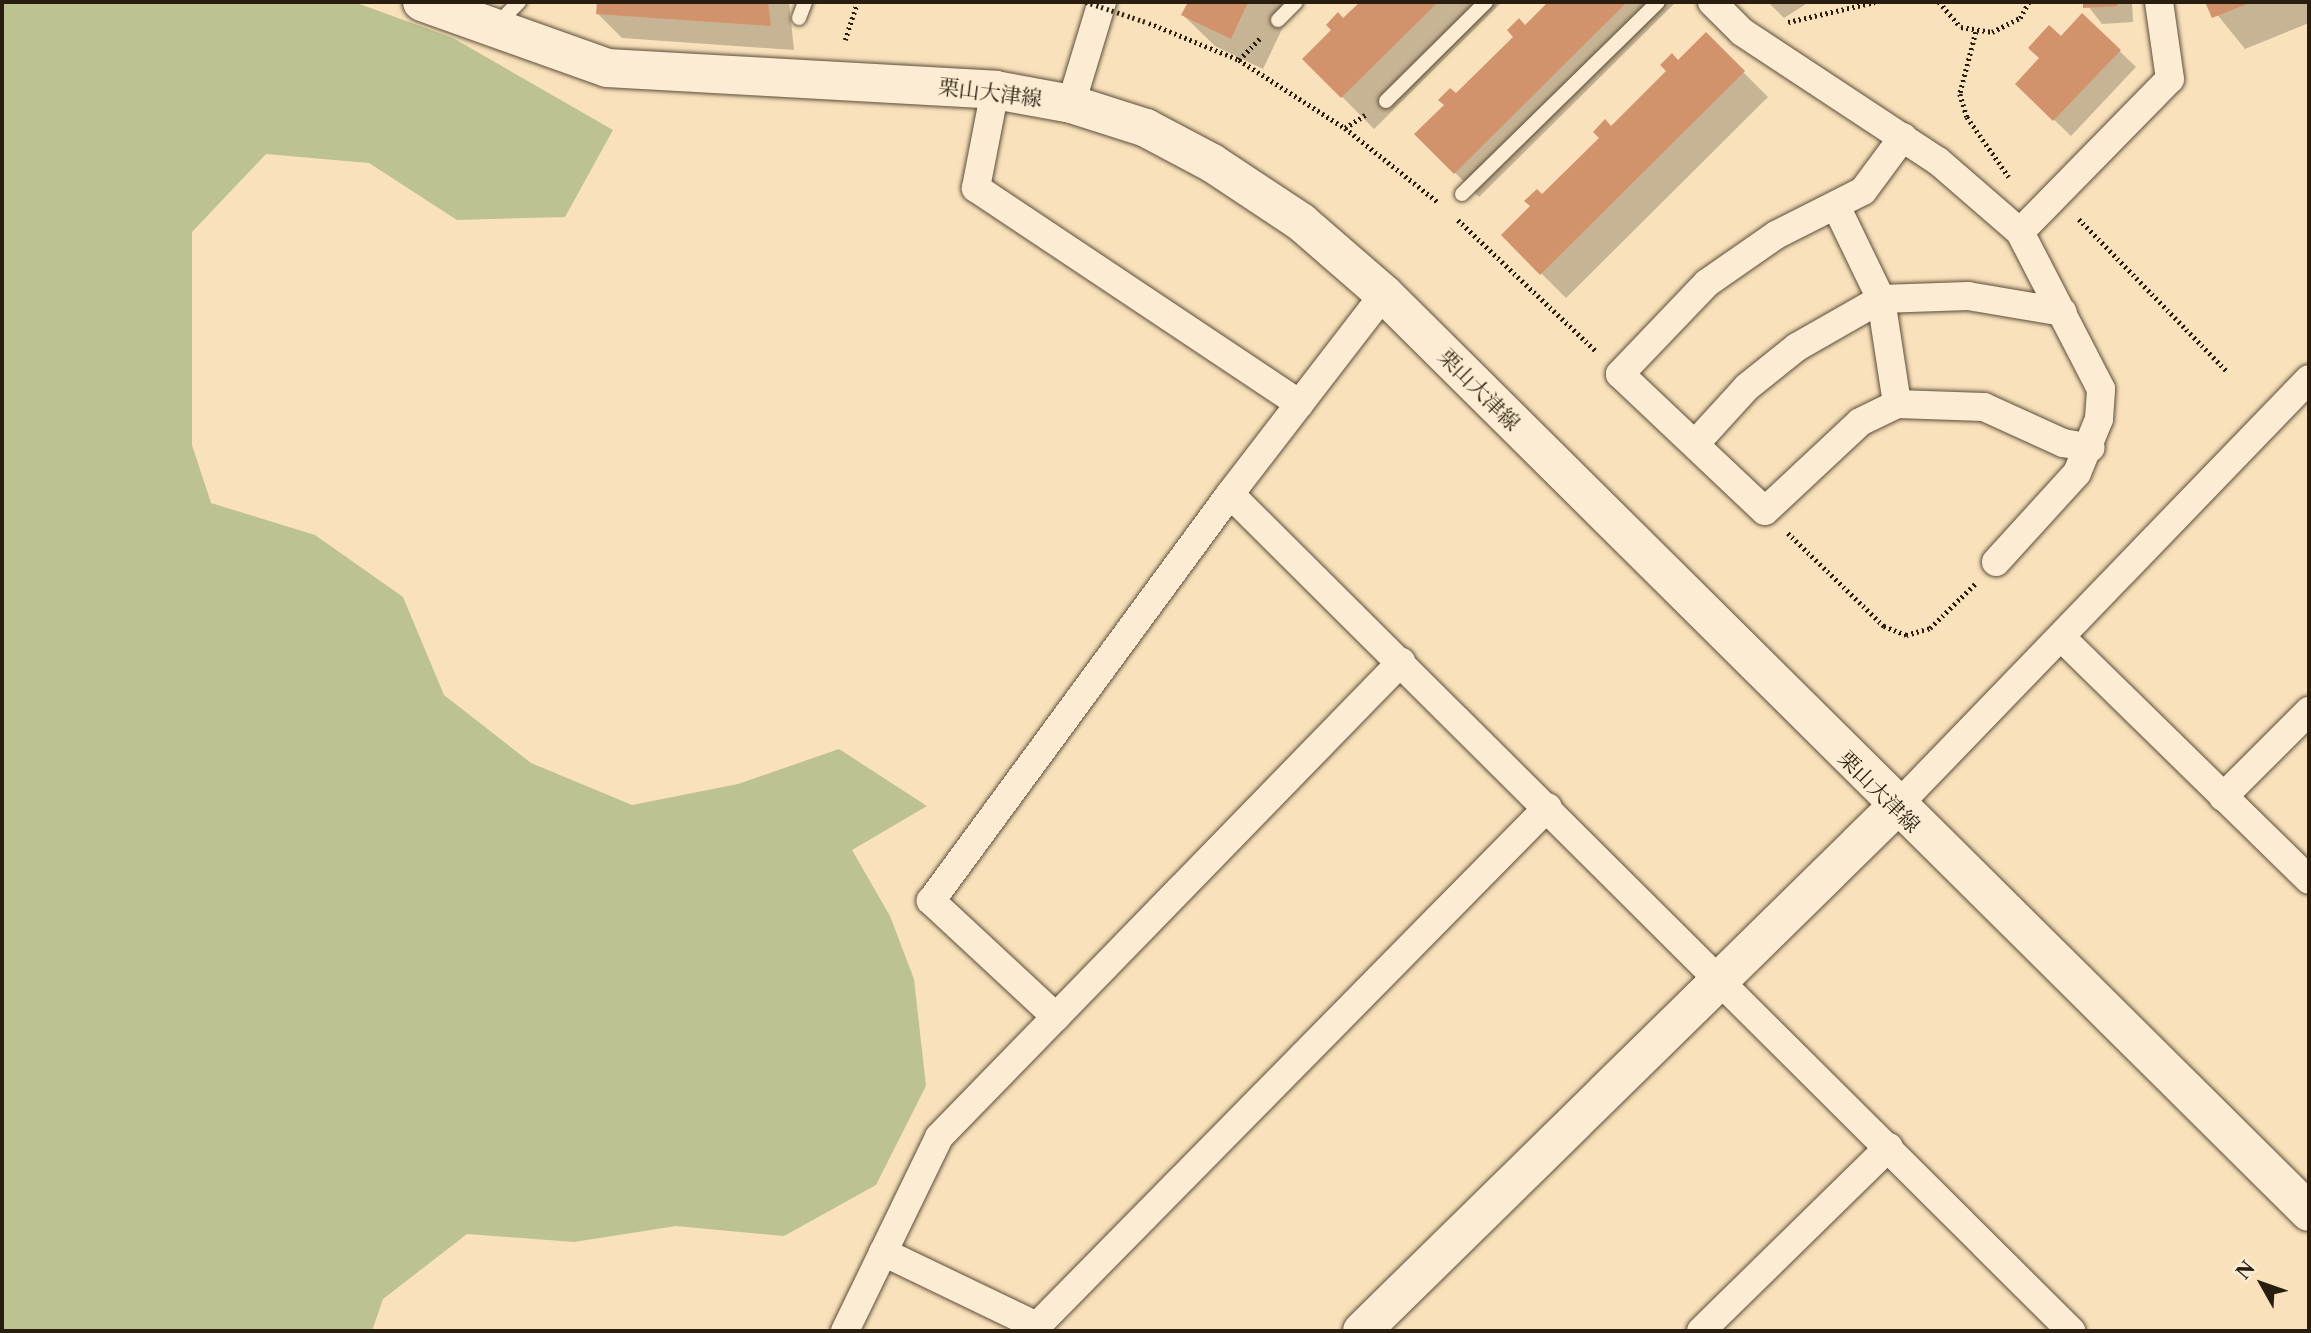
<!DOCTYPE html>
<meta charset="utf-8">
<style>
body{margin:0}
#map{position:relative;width:2311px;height:1333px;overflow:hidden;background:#f9e1bb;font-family:"Libre Caslon Text","Noto Serif JP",serif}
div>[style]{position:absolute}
.green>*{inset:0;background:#bdc390}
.shadow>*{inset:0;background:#0003}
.building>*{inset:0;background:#d2936c}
.path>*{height:4.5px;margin-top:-2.25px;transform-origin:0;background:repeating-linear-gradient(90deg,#281d0e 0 2px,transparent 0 5.5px)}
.roads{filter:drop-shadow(0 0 2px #5c4e39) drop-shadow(0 0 2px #5c4e39)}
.lane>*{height:14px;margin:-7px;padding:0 7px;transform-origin:7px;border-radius:7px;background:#fbecd3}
.street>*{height:28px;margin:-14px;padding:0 14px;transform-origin:14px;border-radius:14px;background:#fbecd3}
.secondary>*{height:38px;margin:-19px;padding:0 19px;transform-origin:19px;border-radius:19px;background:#fbecd3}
.path-bridge>*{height:4.5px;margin-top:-2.25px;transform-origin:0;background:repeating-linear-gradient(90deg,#281d0e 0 2px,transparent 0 5.5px)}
span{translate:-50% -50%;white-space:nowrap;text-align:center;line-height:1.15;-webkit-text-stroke:7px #fbecd3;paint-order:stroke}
.street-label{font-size:21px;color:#281d0e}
.frame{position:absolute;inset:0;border:4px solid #281d0e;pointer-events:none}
.north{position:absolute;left:2227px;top:1249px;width:70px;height:70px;-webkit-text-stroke:5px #fbecd3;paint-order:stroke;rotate:310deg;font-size:19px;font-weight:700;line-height:28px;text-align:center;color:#281d0e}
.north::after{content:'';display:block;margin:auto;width:24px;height:32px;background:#281d0e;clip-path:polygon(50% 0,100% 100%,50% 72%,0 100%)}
</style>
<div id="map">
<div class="green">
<i style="clip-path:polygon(2px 2px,354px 2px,453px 38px,613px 130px,565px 217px,457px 220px,369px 163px,266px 154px,192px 232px,192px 445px,211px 503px,315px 535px,403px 597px,444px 695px,531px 763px,632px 805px,738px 784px,839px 749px,927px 806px,852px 850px,890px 916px,914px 979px,926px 1086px,876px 1185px,784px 1236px,676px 1226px,574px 1242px,467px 1234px,383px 1299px,372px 1331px,2px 1331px)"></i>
</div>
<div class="shadow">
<i style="clip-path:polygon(598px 2px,789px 2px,794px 50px,622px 38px,598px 14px)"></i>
<i style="clip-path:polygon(1190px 2px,1295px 2px,1263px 69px,1215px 46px,1183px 15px)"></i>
<i style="clip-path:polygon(1362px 2px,1502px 2px,1374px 129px,1305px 59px)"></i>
<i style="clip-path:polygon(1551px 2px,1676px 2px,1479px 197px,1417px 134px)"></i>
<i style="clip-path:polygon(1768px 2px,1809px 2px,1784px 18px)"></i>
<i style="clip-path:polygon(2085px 2px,2132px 2px,2133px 22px,2102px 24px)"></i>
<i style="clip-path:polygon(2207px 2px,2309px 2px,2309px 23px,2245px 49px)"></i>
<i style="clip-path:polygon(2082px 15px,2136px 67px,2071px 136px,2017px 84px)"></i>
<i style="clip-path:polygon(1706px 35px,1768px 97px,1566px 298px,1503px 235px)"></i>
</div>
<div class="building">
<i style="clip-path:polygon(597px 2px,768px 2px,771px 26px,596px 14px)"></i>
<i style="clip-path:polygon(1188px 2px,1248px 2px,1231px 39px,1181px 15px)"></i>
<i style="clip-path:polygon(1360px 2px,1438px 2px,1341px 98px,1302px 59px,1331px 30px,1326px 25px,1338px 12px,1343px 18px)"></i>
<i style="clip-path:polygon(1548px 2px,1627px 2px,1454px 174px,1414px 134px,1444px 105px,1438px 100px,1450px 88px,1456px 93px,1513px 37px,1507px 30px,1519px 18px,1525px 25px)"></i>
<i style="clip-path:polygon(2083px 2px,2117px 2px,2117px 6px,2083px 8px)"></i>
<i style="clip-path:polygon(2205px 2px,2252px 2px,2212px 18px)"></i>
<i style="clip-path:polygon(2082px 13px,2121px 50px,2053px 121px,2015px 84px,2039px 58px,2028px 48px,2049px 25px,2061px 36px)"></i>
<i style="clip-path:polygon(1706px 32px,1745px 71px,1540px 275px,1501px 235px,1530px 206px,1524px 201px,1537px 189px,1542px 194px,1599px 138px,1593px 132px,1605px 119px,1611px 126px,1666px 71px,1660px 65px,1672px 53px,1678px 60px)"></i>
</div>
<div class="path">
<i style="left:1939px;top:2px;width:33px;rotate:49deg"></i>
<i style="left:1961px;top:27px;width:31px;rotate:9deg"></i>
<i style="left:1992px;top:32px;width:31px;rotate:-27deg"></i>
<i style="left:2020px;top:18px;width:18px;rotate:-61deg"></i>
<i style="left:1788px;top:22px;width:89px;rotate:-12.9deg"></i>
<i style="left:1149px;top:23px;width:97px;rotate:22.3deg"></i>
<i style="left:1239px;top:60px;width:126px;rotate:32.7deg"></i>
<i style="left:1345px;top:128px;width:120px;rotate:38.6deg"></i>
<i style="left:1976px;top:32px;width:64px;rotate:104.5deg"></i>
<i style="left:1960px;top:94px;width:24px;rotate:73deg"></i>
<i style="left:1967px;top:117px;width:73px;rotate:55deg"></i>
<i style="left:845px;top:40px;width:40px;rotate:-72deg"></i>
<i style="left:1239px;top:60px;width:30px;rotate:-46deg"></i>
<i style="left:1345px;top:128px;width:24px;rotate:-33deg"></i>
<i style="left:2079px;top:219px;width:211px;rotate:45.8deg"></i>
<i style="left:1458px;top:220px;width:192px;rotate:43.5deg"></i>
<i style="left:1788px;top:533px;width:134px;rotate:44.1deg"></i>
<i style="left:1884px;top:626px;width:24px;rotate:22deg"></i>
<i style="left:1906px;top:635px;width:25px;rotate:-16deg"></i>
<i style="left:1930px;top:628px;width:64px;rotate:-44.4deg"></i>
</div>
<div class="roads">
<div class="lane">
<i style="left:799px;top:18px;width:17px;rotate:-69deg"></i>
<i style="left:1278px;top:20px;width:25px;rotate:-45deg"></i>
<i style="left:495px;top:26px;width:34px;rotate:-45deg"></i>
<i style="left:1386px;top:101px;width:141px;rotate:-44.7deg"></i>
<i style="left:1462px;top:194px;width:274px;rotate:-44.4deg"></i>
</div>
<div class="street">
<i style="left:1712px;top:2px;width:42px;rotate:45deg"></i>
<i style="left:1742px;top:32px;width:235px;rotate:33.4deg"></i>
<i style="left:1938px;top:161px;width:108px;rotate:40.9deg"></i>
<i style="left:2020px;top:232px;width:214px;rotate:-45.6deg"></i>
<i style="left:2170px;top:79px;width:78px;rotate:-98.1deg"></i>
<i style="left:995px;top:90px;width:100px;rotate:101deg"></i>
<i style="left:976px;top:188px;width:389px;rotate:33.7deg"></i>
<i style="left:1071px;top:104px;width:107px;rotate:-73.1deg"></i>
<i style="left:1903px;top:137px;width:67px;rotate:126.5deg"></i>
<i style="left:1863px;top:191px;width:97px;rotate:153.2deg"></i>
<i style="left:1776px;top:235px;width:84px;rotate:145.2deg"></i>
<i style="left:1707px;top:283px;width:126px;rotate:133.7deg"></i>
<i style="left:1620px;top:374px;width:199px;rotate:43.4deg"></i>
<i style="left:1765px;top:511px;width:130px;rotate:-43.1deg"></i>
<i style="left:1860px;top:422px;width:41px;rotate:-25.9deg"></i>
<i style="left:1897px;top:404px;width:87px;rotate:2deg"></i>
<i style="left:1984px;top:407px;width:87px;rotate:24.5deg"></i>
<i style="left:2063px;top:443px;width:28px;rotate:10deg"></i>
<i style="left:1837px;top:208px;width:101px;rotate:64.2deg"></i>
<i style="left:1881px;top:299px;width:106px;rotate:81.3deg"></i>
<i style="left:1384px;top:294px;width:252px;rotate:127.6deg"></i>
<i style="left:1230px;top:494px;width:1187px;rotate:44.86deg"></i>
<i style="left:1695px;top:444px;width:77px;rotate:-47.6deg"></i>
<i style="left:1747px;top:387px;width:64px;rotate:-38.7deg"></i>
<i style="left:1797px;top:347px;width:97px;rotate:-29.7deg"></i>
<i style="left:1881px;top:299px;width:87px;rotate:-2deg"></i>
<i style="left:1968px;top:296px;width:96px;rotate:9.6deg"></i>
<i style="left:1996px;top:562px;width:120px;rotate:-47.7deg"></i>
<i style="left:2077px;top:473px;width:58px;rotate:-67.8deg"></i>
<i style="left:2099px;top:419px;width:30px;rotate:-86deg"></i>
<i style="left:2101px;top:389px;width:177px;rotate:-117.3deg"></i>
<i style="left:2061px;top:637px;width:347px;rotate:44.4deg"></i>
<i style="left:2223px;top:797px;width:122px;rotate:-45deg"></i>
<i style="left:1895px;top:808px;width:596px;rotate:-46.02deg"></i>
<i style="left:1056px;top:1017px;width:171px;rotate:-137.1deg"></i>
<i style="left:931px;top:901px;width:505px;rotate:-53.7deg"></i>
<i style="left:883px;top:1252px;width:171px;rotate:25.7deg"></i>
<i style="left:1037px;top:1326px;width:728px;rotate:-45.45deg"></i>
<i style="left:845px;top:1331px;width:216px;rotate:-64.1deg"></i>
<i style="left:939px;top:1137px;width:663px;rotate:-45.79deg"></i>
<i style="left:1701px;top:1331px;width:263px;rotate:-44.4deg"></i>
</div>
<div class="secondary">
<i style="left:422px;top:2px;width:196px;rotate:19.6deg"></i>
<i style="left:607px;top:68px;width:389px;rotate:3.2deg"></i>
<i style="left:995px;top:90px;width:77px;rotate:10.4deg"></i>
<i style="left:1071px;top:104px;width:79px;rotate:17.7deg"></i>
<i style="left:1146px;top:128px;width:75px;rotate:27.9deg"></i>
<i style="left:1212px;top:163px;width:107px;rotate:33.5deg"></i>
<i style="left:1301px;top:222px;width:110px;rotate:40.9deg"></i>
<i style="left:1384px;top:294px;width:1303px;rotate:44.78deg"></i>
<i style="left:1362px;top:1331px;width:747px;rotate:-44.46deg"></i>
</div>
</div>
<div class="path-bridge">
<i style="left:1086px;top:2px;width:66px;rotate:18.4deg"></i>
</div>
<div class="street-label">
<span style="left:990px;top:93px;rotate:7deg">栗山大津線</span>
<span style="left:1479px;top:390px;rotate:45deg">栗山大津線</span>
<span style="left:1879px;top:792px;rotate:45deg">栗山大津線</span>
</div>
<div class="frame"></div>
<div class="north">N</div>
</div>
